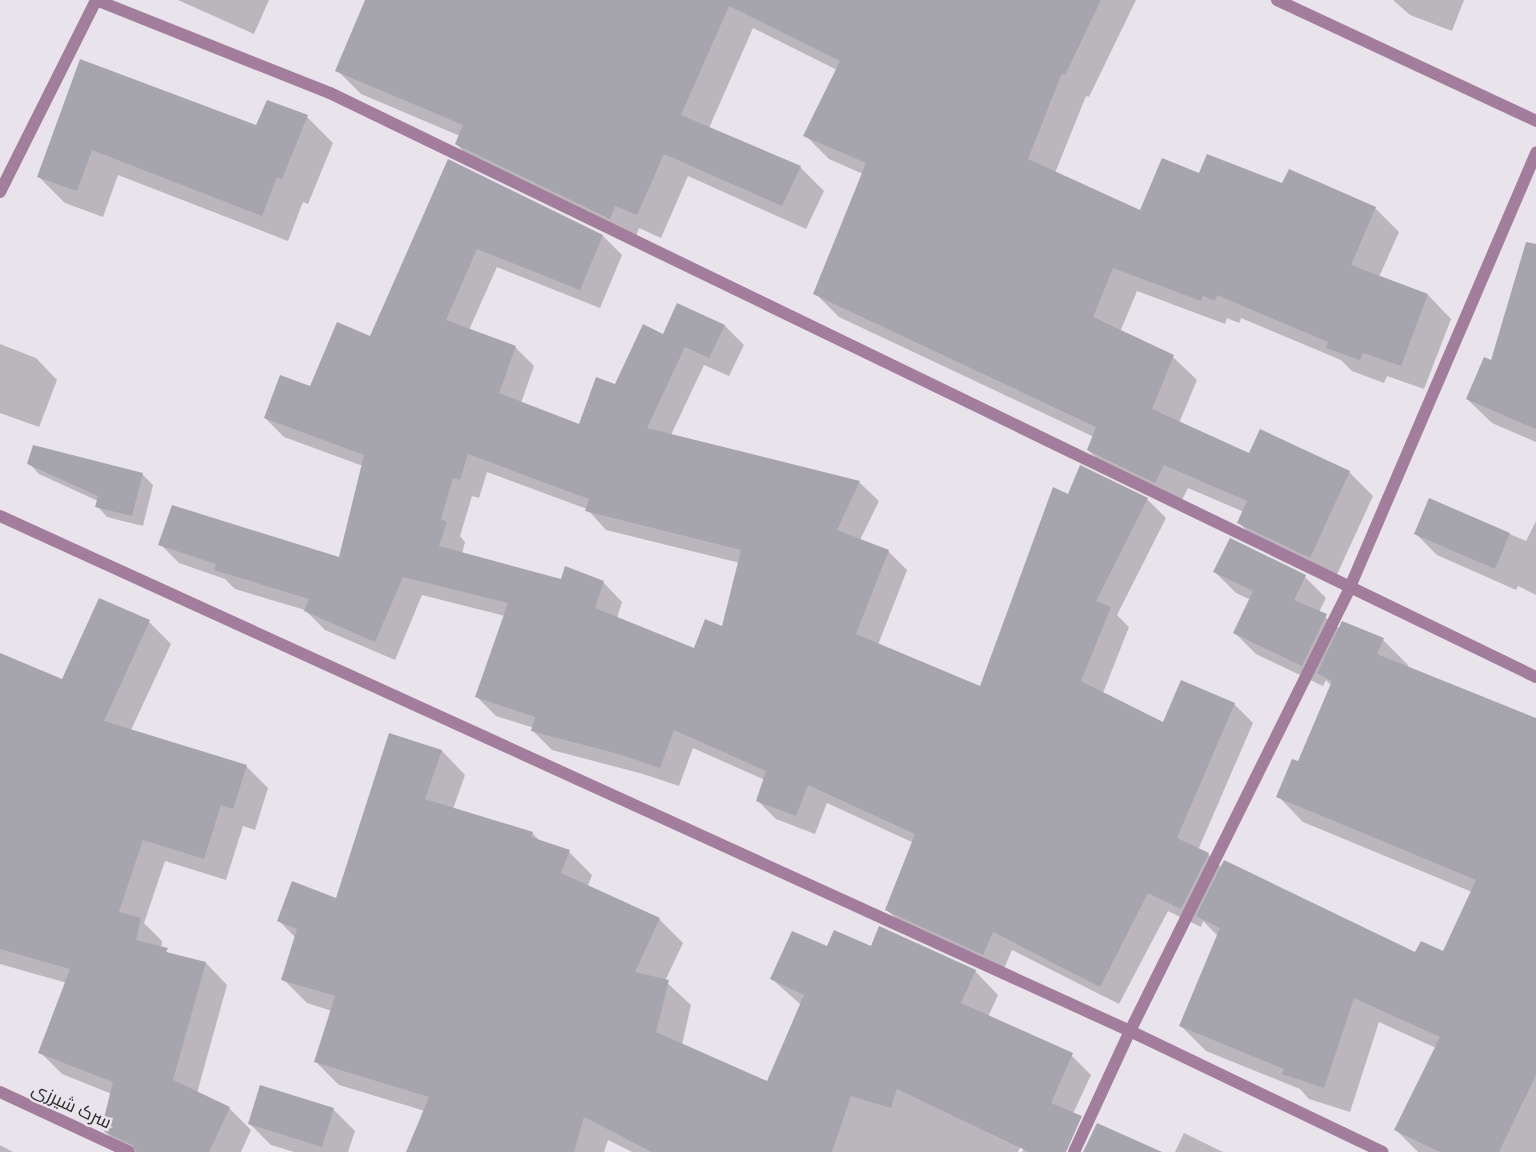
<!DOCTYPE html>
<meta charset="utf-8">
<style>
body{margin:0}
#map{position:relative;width:1536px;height:1152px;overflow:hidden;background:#e9e4ec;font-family:Lato,Cairo,sans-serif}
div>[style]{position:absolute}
.shadow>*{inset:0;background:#0003}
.building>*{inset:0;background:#a6a5ae}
.street>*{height:12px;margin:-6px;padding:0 6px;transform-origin:6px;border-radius:6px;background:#a37d9c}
span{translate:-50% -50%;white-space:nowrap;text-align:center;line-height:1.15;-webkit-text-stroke:5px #e9e4ec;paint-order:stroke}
.street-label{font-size:18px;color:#2d2b2e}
</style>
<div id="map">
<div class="shadow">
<i style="clip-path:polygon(178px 0,269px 0,254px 34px)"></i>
<i style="clip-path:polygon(367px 0,1136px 0,1089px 97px,1086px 96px,1055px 173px,1141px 212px,1200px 175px,1283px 185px,1375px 208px,1399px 232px,1379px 277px,1428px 295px,1451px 319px,1424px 389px,1387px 376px,1384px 383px,1352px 371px,1341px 360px,1241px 318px,1239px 323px,1227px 318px,1225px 324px,1137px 291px,1120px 332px,1173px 357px,1197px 380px,1179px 423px,1249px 455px,1349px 472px,1373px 496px,1334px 581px,1262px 546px,1239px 523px,1244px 512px,1188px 488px,1179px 506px,1112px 474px,1088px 450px,1094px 437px,839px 317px,815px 293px,863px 174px,829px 159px,805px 135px,837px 70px,753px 28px,709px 128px,800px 167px,824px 191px,806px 229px,688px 176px,661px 238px,639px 228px,634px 242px,480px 168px,456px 144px,460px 136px,361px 94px,337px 70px)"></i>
<i style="clip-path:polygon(1393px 0,1464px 0,1452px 31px,1410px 15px)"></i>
<i style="clip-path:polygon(81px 61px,257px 127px,307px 117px,333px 143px,308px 204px,303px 202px,288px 241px,118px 175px,103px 217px,65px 203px,39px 177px)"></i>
<i style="clip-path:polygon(evenodd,449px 161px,603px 236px,622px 255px,600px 308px,497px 267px,469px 330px,515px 347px,534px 366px,521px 403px,580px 426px,664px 336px,678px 305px,725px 326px,744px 345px,729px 376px,704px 365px,671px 435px,860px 483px,879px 501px,860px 540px,888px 551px,907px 570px,878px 645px,980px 688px,1069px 496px,1147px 499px,1166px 518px,1117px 615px,1129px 627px,1103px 693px,1163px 724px,1234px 704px,1253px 723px,1198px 850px,1208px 854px,1222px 868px,1416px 954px,1444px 953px,1472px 892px,1303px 822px,1278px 796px,1299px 763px,1332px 686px,1326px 680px,1323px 686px,1256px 654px,1235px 633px,1251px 600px,1236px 593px,1215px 572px,1305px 577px,1326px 598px,1319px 612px,1340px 629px,1383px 640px,1408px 665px,1407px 668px,1536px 719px,1536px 1152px,1418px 1152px,1396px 1130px,1436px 1048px,1379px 1022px,1350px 1112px,1309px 1099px,1300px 1089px,1206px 1051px,1181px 1026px,1218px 936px,1203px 921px,1201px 927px,1168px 911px,1119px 1004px,1012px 950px,1002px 973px,906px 929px,887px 910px,914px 843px,827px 803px,815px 834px,776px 819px,757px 800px,765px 780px,693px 748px,679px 786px,643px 774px,552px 750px,533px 731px,534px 728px,496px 716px,477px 697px,505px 616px,422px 595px,395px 660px,325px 630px,305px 610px,235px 589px,225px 579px,179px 563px,160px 544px,340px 559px,363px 466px,284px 437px,265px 418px,311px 388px,371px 338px,449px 161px,487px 472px,587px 509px,606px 530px,740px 563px,723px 628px,695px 650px,617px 618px,622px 602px,603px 582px,562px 580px,462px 554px,465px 542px,460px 536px,472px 496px,479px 498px,487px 472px)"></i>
<i style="clip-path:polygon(1536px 273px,1536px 442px,1492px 423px,1467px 399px,1492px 362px)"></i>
<i style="clip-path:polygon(0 344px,36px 358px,57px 380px,39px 427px,0 413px)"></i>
<i style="clip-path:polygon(29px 463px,142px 474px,153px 485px,143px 526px,107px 517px,97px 506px,98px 501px,39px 474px)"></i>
<i style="clip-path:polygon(1430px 500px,1526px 541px,1536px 521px,1536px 595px,1518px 586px,1516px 590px,1437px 555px,1416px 534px)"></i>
<i style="clip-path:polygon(149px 622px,171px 644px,131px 730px,246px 766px,268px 788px,255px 830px,243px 826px,226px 880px,165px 861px,144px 923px,162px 941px,161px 948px,172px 955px,206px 963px,227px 985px,197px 1093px,229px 1108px,251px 1130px,241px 1152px,126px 1152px,103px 1130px,112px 1094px,62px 1074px,40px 1052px,67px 983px,0 964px,0 654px,63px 681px)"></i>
<i style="clip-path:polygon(390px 734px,442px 751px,465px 775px,453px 809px,532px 833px,540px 841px,569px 852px,592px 875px,588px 886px,659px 919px,683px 943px,665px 981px,691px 1005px,682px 1045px,768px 1083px,801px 1005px,772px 979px,827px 948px,871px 948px,975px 971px,998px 995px,988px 1017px,1068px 1052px,1091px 1075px,1055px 1152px,1022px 1152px,1066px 1061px,1062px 1061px,1018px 1152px,632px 1152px,608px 1140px,604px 1152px,408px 1152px,425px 1111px,339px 1085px,316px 1062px,332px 1011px,307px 1003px,283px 979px,296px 938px,278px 920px,337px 900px)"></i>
<i style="clip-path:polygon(261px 1087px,334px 1110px,355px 1131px,348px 1152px,294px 1152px,271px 1145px,250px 1124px)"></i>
<i style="clip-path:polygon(1184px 1133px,1223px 1152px,1175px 1152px)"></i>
<i style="clip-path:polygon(0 1145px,13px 1152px,0 1152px)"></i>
</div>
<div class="building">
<i style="clip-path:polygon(365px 0,1101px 0,1065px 75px,1062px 73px,1028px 159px,1140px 210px,1162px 158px,1199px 173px,1207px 154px,1282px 183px,1289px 169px,1376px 207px,1351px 265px,1428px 294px,1401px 366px,1363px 353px,1360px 360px,1326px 348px,1328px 342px,1217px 295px,1215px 301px,1203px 296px,1201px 301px,1113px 268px,1093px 317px,1174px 355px,1152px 409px,1249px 453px,1260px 429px,1350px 471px,1310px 558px,1237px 523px,1247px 501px,1164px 465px,1155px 483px,1087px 450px,1096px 427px,813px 294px,866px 163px,803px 136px,840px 61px,729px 6px,681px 115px,801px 166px,782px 206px,664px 154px,637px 215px,615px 206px,610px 219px,455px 144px,463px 125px,335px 71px)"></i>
<i style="clip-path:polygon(80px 59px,256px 125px,267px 100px,308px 115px,282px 179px,277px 177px,262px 216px,92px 150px,77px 191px,37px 177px)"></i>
<i style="clip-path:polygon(evenodd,448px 159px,603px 235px,580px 290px,477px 249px,446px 320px,516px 346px,499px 393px,579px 424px,596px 377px,615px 384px,643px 324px,663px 334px,677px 303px,725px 325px,709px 358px,685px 347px,647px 428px,860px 481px,837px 530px,889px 550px,856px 634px,980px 686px,1053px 487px,1068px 494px,1080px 465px,1148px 498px,1096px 601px,1111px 607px,1081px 681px,1163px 722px,1181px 680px,1235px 703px,1177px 838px,1209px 853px,1181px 909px,1148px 893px,1100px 987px,993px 932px,983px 955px,885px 910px,915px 834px,808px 785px,796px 816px,756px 801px,766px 771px,674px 730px,660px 768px,622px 755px,531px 731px,535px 717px,475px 697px,508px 603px,403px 577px,375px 642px,304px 611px,309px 599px,214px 570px,216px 564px,158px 545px,172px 505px,339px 557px,364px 455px,264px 418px,280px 375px,310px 386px,337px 322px,370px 336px,448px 159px,468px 454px,589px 499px,585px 511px,741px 550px,722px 626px,705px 619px,694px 648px,595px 608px,604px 581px,565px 566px,561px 579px,439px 546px,447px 522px,441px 519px,453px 478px,460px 480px,468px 454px)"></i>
<i style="clip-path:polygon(1526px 242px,1536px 244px,1536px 429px,1466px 399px,1484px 357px,1491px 360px)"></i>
<i style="clip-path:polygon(33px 445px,143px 473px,132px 516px,95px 507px,98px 496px,27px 464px)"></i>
<i style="clip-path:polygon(1429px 498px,1510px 533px,1495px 569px,1414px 534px)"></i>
<i style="clip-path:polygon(1230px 538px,1306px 575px,1294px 600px,1327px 614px,1302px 666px,1233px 633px,1253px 591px,1213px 572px)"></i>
<i style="clip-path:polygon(99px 598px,150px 620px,104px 721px,247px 765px,233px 809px,221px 805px,204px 859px,143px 840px,119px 912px,141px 918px,136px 940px,168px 948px,166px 952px,206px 962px,173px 1080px,230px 1107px,209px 1152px,137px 1152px,132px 1145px,101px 1130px,113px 1082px,38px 1053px,70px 969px,0 949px,0 653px,62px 679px)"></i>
<i style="clip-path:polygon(1342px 621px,1384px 638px,1377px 654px,1536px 718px,1536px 1075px,1499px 1152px,1440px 1152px,1394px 1130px,1440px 1037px,1354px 998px,1324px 1088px,1282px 1074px,1284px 1069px,1179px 1026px,1220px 928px,1196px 916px,1224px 860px,1415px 952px,1421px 941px,1443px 951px,1476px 880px,1276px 797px,1292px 759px,1298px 761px,1332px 681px,1317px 673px)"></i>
<i style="clip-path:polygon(389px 733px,442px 750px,425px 799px,533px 832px,531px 837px,570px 850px,561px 873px,660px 918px,635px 972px,669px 980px,656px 1032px,767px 1081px,804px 995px,770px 979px,792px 931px,827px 946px,834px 930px,871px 946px,879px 926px,976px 970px,961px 1003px,1073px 1053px,1051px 1103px,1082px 1116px,1066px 1152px,1029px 1152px,897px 1089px,891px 1108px,851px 1096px,832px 1152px,652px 1152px,584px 1117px,574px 1152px,406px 1152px,429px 1097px,314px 1062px,335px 996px,281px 980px,297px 929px,277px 921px,292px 881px,336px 898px)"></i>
<i style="clip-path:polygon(260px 1085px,334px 1108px,322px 1147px,248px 1124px)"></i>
<i style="clip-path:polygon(1097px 1123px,1162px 1152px,1083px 1152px)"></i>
</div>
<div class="street">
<i style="left:96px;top:0;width:252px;rotate:21.7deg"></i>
<i style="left:330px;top:93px;width:1340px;rotate:25.84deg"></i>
<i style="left:1277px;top:0;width:286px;rotate:25deg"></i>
<i style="left:0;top:192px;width:215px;rotate:-63.4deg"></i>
<i style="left:0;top:516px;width:1242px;rotate:24.5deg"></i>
<i style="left:1130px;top:1031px;width:280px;rotate:25.6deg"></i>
<i style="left:0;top:1092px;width:142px;rotate:24.9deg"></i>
<i style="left:1074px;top:1152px;width:133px;rotate:-65.2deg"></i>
<i style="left:1130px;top:1031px;width:496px;rotate:-63.6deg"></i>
<i style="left:1350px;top:587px;width:473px;rotate:-66.8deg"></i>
</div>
<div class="street-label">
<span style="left:72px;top:1105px;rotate:25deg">سرک شیرزی</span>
</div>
</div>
